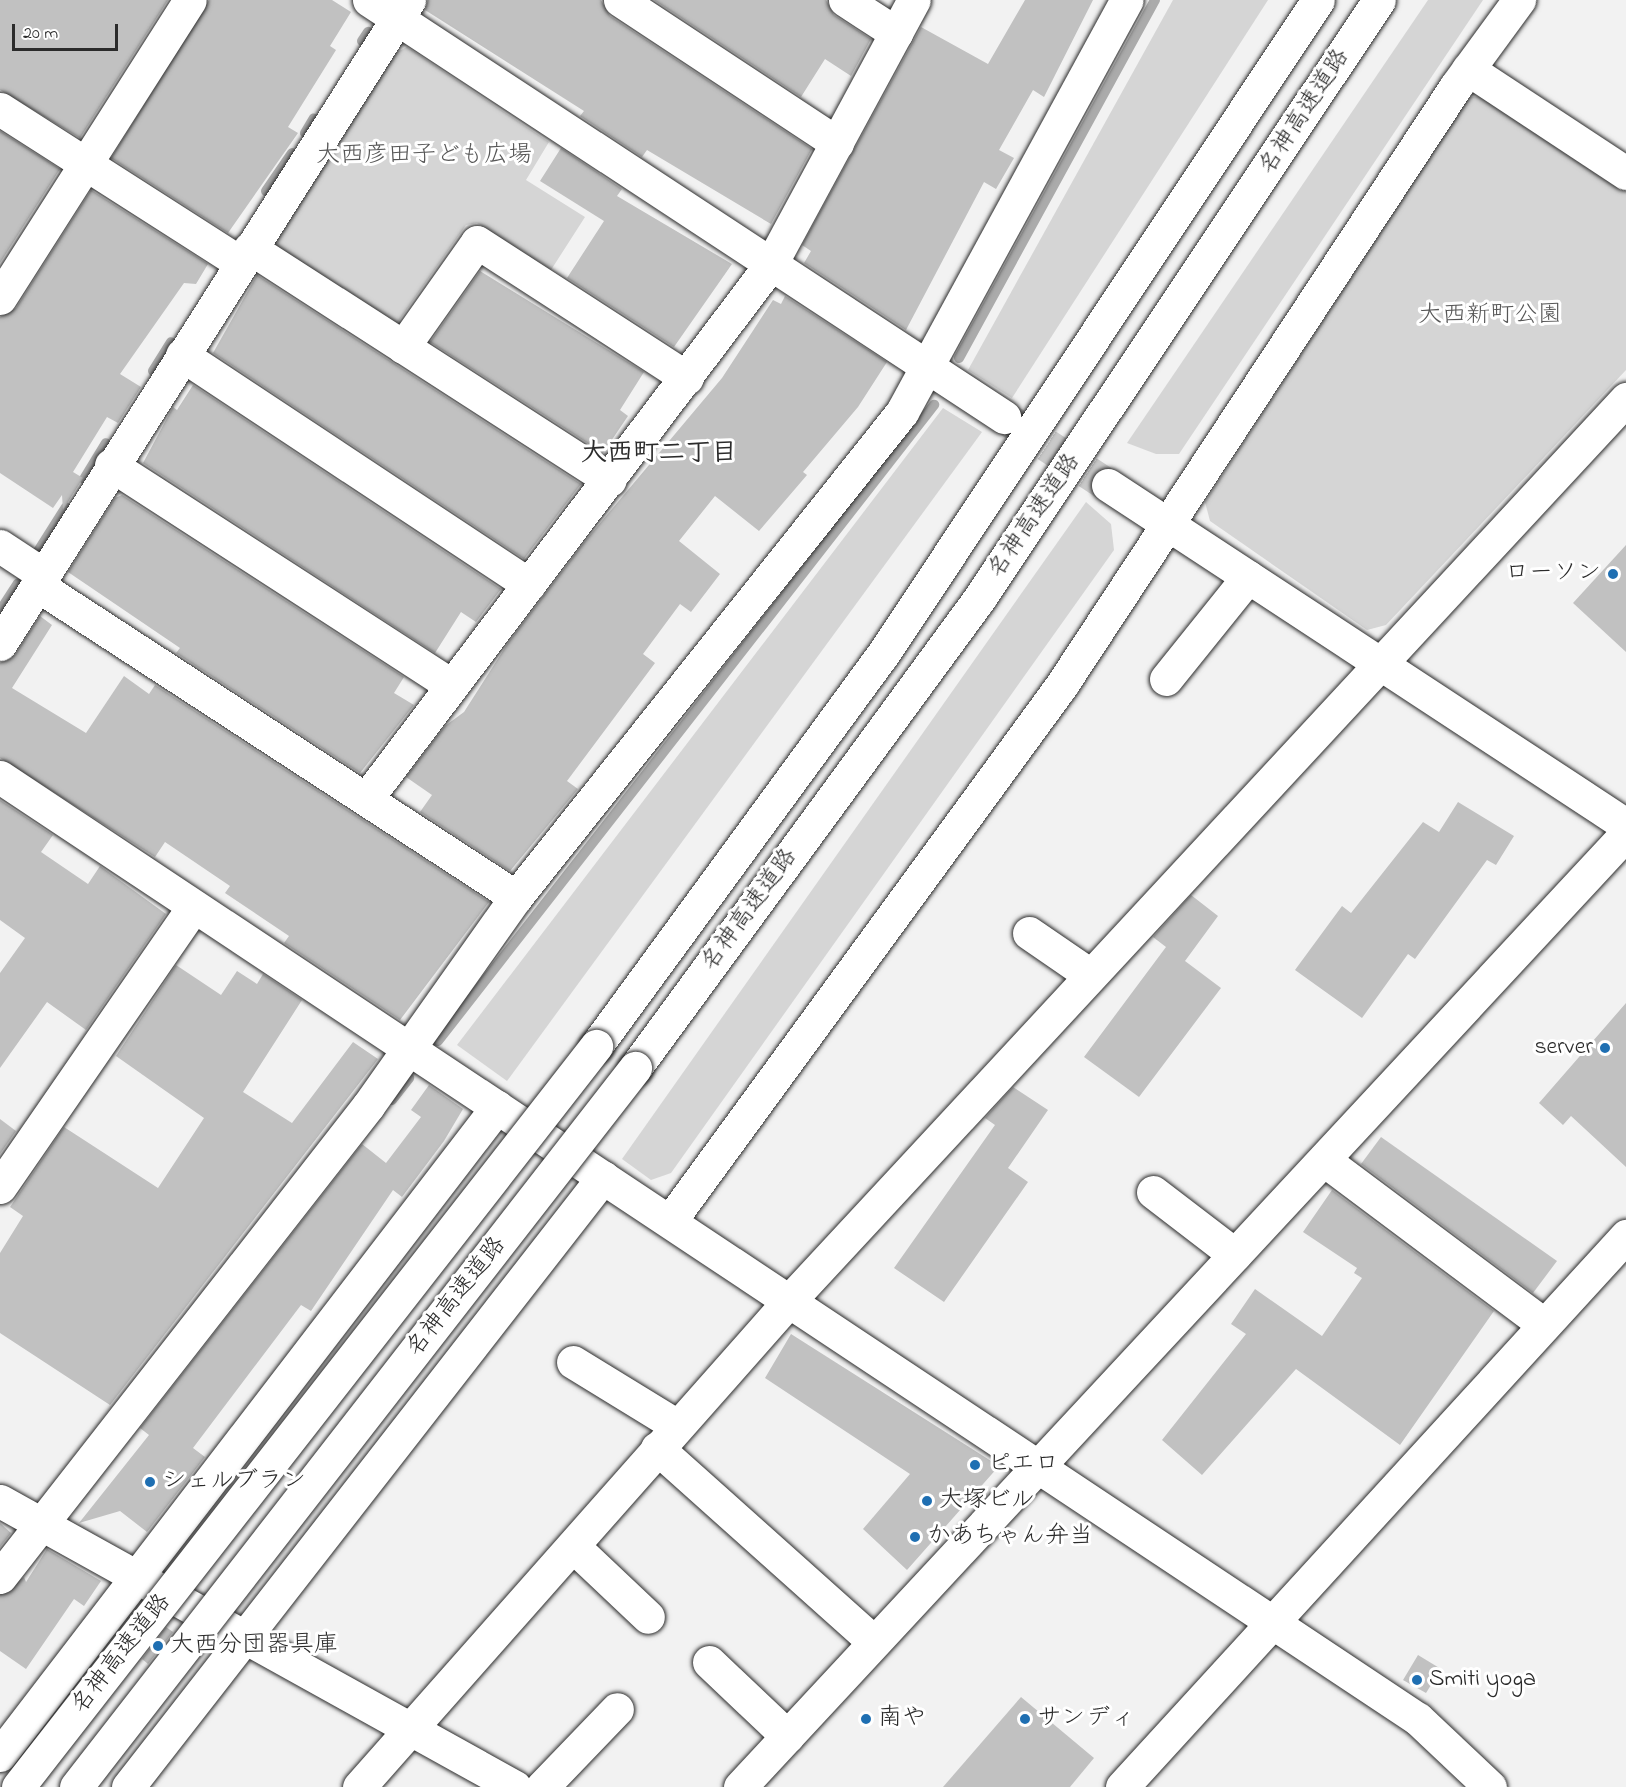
<!DOCTYPE html>
<meta charset="utf-8">
<style>
body{margin:0}
#map{position:relative;width:1626px;height:1787px;overflow:hidden;background:#f2f2f2;font-family:"Indie Flower","Klee One",sans-serif}
div>[style]{position:absolute}
.green>*{inset:0;background:#d5d5d5}
.stream>*{height:10px;margin:-5px;padding:0 5px;transform-origin:5px;border-radius:5px;background:#ababab}
.building>*{inset:0;background:#c1c1c1}
.minor-tunnel>*{height:33px;margin-top:-16.5px;transform-origin:0;background:repeating-linear-gradient(90deg,#cacaca 0 33px,transparent 0 49px)}
.roads{filter:drop-shadow(0 0 2px #2b2b2b) drop-shadow(0 0 2px #2b2b2b)}
.minor>*{height:33px;margin:-16.5px;padding:0 16.5px;transform-origin:16.5px;border-radius:16.5px;background:#fff}
.highway>*{height:33px;margin:-16.5px;padding:0 16.5px;transform-origin:16.5px;border-radius:16.5px;background:#fff}
.bridges{filter:drop-shadow(0 0 2px #2b2b2b) drop-shadow(0 0 2px #2b2b2b)}
.highway-bridge>*{height:33px;margin:-16.5px;padding:0 16.5px;transform-origin:16.5px;border-radius:16.5px;background:#fff}
.dots>*{width:16px;height:16px;translate:-50% -50%;box-sizing:border-box;border:3px solid #fff;border-radius:50%}
span{translate:-50% -50%;white-space:nowrap;text-align:center;line-height:1.15;-webkit-text-stroke:6px #fff;paint-order:stroke}
.street-label{font-size:24px;color:#2b2b2b}
.park-label{font-size:24px;color:#565656}
.poi-label{font-size:24px;color:#2b2b2b}
.right{translate:-100% -50%;text-align:right}
.left{translate:0 -50%;text-align:left}
.neighbourhood-label{font-size:26px;color:#2b2b2b;font-weight:700}
.scale{position:absolute;left:12px;top:24px;width:106px;height:27px;box-sizing:border-box;border:3px solid #2b2b2b;border-top:0;padding-left:8px;font-size:18px;line-height:21px;white-space:nowrap;color:#2b2b2b;-webkit-text-stroke:4px #fff;paint-order:stroke}
</style>
<div id="map">
<div class="green">
<i style="clip-path:polygon(1173px 0,1268px 0,1012px 398px,968px 370px)"></i>
<i style="clip-path:polygon(1428px 0,1483px 0,1179px 454px,1156px 454px,1127px 443px)"></i>
<i style="clip-path:polygon(407px 47px,549px 142px,526px 180px,585px 217px,551px 270px,477px 223px,466px 225px,398px 322px,387px 324px,277px 252px,278px 236px,393px 54px)"></i>
<i style="clip-path:polygon(1486px 96px,1626px 190px,1626px 370px,1386px 625px,1367px 630px,1210px 521px,1205px 502px,1469px 97px)"></i>
<i style="clip-path:polygon(943px 408px,982px 432px,507px 1081px,457px 1045px)"></i>
<i style="clip-path:polygon(1086px 502px,1111px 524px,1114px 550px,671px 1173px,651px 1180px,622px 1159px)"></i>
</div>
<div class="stream">
<i style="left:362px;top:41px;width:11px;rotate:-56deg"></i>
<i style="left:305px;top:133px;width:17px;rotate:-59deg"></i>
<i style="left:266px;top:191px;width:46px;rotate:-55.6deg"></i>
<i style="left:959px;top:358px;width:408px;rotate:-61.3deg"></i>
<i style="left:153px;top:371px;width:34px;rotate:-58deg"></i>
<i style="left:84px;top:479px;width:42px;rotate:-58.6deg"></i>
<i style="left:37px;top:553px;width:54px;rotate:-57.8deg"></i>
<i style="left:0;top:611px;width:33px;rotate:-57deg"></i>
<i style="left:438px;top:1041px;width:807px;rotate:-52.05deg"></i>
<i style="left:392px;top:1100px;width:28px;rotate:-52deg"></i>
</div>
<div class="building">
<i style="clip-path:polygon(0 0,168px 0,80px 138px,0 90px)"></i>
<i style="clip-path:polygon(209px 0,332px 0,351px 12px,330px 46px,336px 50px,288px 127px,298px 133px,228px 233px,111px 158px)"></i>
<i style="clip-path:polygon(428px 0,601px 0,610px 16px,812px 149px,771px 224px,647px 150px,642px 157px,580px 116px,584px 111px,425px 10px)"></i>
<i style="clip-path:polygon(654px 0,826px 0,834px 15px,871px 39px,851px 76px,825px 59px,801px 97px)"></i>
<i style="clip-path:polygon(1025px 0,1093px 0,1044px 97px,1033px 90px,999px 150px,1014px 158px,996px 189px,984px 182px,906px 330px,804px 263px,811px 251px,802px 245px,921px 27px,988px 64px)"></i>
<i style="clip-path:polygon(0 131px,60px 169px,0 263px)"></i>
<i style="clip-path:polygon(561px 148px,622px 189px,617px 196px,732px 264px,674px 347px,567px 278px,604px 221px,540px 181px)"></i>
<i style="clip-path:polygon(91px 190px,208px 264px,196px 284px,184px 283px,120px 374px,141px 387px,118px 423px,107px 417px,73px 472px,83px 478px,63px 510px,62px 495px,53px 508px,0 473px,0 317px,16px 308px)"></i>
<i style="clip-path:polygon(480px 271px,644px 372px,620px 410px,628px 416px,603px 453px,430px 342px)"></i>
<i style="clip-path:polygon(257px 275px,581px 484px,524px 559px,213px 353px)"></i>
<i style="clip-path:polygon(785px 296px,887px 362px,858px 407px,803px 472px,807px 475px,759px 531px,715px 496px,679px 541px,720px 574px,691px 612px,680px 604px,643px 654px,655px 663px,567px 781px,578px 789px,510px 871px,420px 812px,432px 795px,406px 777px,445px 726px,464px 712px,508px 643px,586px 540px,722px 378px,773px 300px,781px 304px)"></i>
<i style="clip-path:polygon(193px 385px,501px 589px,476px 622px,461px 612px,435px 653px,143px 463px,173px 407px,177px 410px)"></i>
<i style="clip-path:polygon(122px 495px,404px 677px,394px 693px,414px 705px,360px 773px,176px 653px,180px 648px,68px 572px,115px 498px)"></i>
<i style="clip-path:polygon(1626px 545px,1626px 652px,1573px 603px)"></i>
<i style="clip-path:polygon(40px 616px,52px 625px,12px 688px,86px 733px,124px 676px,149px 694px,155px 685px,489px 902px,400px 1020px,284px 943px,289px 936px,225px 893px,230px 886px,165px 842px,155px 857px,0 758px,0 663px,15px 655px)"></i>
<i style="clip-path:polygon(0 800px,53px 835px,41px 852px,88px 884px,100px 866px,166px 914px,86px 1030px,47px 1002px,0 1068px,0 973px,25px 938px,0 920px)"></i>
<i style="clip-path:polygon(1458px 802px,1514px 836px,1496px 865px,1487px 860px,1415px 959px,1408px 954px,1362px 1018px,1295px 970px,1342px 906px,1351px 913px,1423px 822px,1439px 832px)"></i>
<i style="clip-path:polygon(1191px 895px,1218px 916px,1185px 961px,1221px 988px,1139px 1097px,1084px 1057px,1166px 947px,1153px 937px)"></i>
<i style="clip-path:polygon(176px 965px,221px 995px,237px 971px,257px 984px,263px 974px,302px 1000px,243px 1092px,292px 1123px,353px 1042px,378px 1059px,110px 1405px,0 1333px,0 1253px,23px 1216px,10px 1207px,64px 1127px,158px 1188px,204px 1118px,116px 1056px)"></i>
<i style="clip-path:polygon(1626px 1003px,1626px 1167px,1571px 1116px,1563px 1125px,1539px 1103px)"></i>
<i style="clip-path:polygon(429px 1085px,463px 1109px,444px 1141px,402px 1197px,393px 1190px,311px 1311px,301px 1305px,193px 1448px,205px 1457px,147px 1532px,120px 1511px,79px 1523px,149px 1435px,140px 1428px,362px 1144px,386px 1163px,421px 1117px,411px 1110px)"></i>
<i style="clip-path:polygon(1013px 1087px,1048px 1110px,1008px 1168px,1028px 1182px,944px 1302px,894px 1268px,995px 1125px,985px 1118px)"></i>
<i style="clip-path:polygon(0 1119px,16px 1131px,0 1154px)"></i>
<i style="clip-path:polygon(1381px 1137px,1557px 1261px,1533px 1293px,1361px 1164px)"></i>
<i style="clip-path:polygon(1332px 1190px,1494px 1311px,1400px 1445px,1296px 1369px,1202px 1475px,1162px 1440px,1246px 1334px,1231px 1324px,1255px 1289px,1322px 1336px,1362px 1278px,1354px 1273px,1357px 1268px,1303px 1232px)"></i>
<i style="clip-path:polygon(791px 1334px,999px 1466px,907px 1570px,863px 1529px,910px 1474px,765px 1378px)"></i>
<i style="clip-path:polygon(0 1523px,11px 1533px,0 1547px)"></i>
<i style="clip-path:polygon(47px 1549px,101px 1581px,84px 1606px,74px 1599px,26px 1669px,0 1651px,0 1595px,24px 1577px,26px 1582px)"></i>
<i style="clip-path:polygon(166px 1627px,173px 1632px,148px 1664px,142px 1659px)"></i>
<i style="clip-path:polygon(1418px 1655px,1441px 1669px,1426px 1693px,1403px 1680px)"></i>
<i style="clip-path:polygon(1021px 1697px,1094px 1758px,1070px 1787px,943px 1787px)"></i>
</div>
<div class="minor-tunnel">
<i style="left:1006px;top:418px;width:122px;rotate:33.3deg"></i>
</div>
<div class="roads">
<div class="minor">
<i style="left:369px;top:0;width:760px;rotate:33.29deg"></i>
<i style="left:620px;top:0;width:260px;rotate:33.4deg"></i>
<i style="left:845px;top:0;width:61px;rotate:32.9deg"></i>
<i style="left:1468px;top:69px;width:189px;rotate:33.4deg"></i>
<i style="left:0;top:109px;width:286px;rotate:32.6deg"></i>
<i style="left:250px;top:248px;width:428px;rotate:32.8deg"></i>
<i style="left:0;top:298px;width:353px;rotate:-57.5deg"></i>
<i style="left:403px;top:347px;width:128px;rotate:-54.8deg"></i>
<i style="left:477px;top:242px;width:250px;rotate:32.9deg"></i>
<i style="left:182px;top:355px;width:416px;rotate:33.5deg"></i>
<i style="left:111px;top:465px;width:406px;rotate:32.9deg"></i>
<i style="left:1108px;top:485px;width:620px;rotate:33.28deg"></i>
<i style="left:0;top:546px;width:53px;rotate:33.4deg"></i>
<i style="left:37px;top:585px;width:572px;rotate:33.08deg"></i>
<i style="left:0;top:644px;width:763px;rotate:-57.58deg"></i>
<i style="left:1166px;top:679px;width:131px;rotate:-51.2deg"></i>
<i style="left:0;top:777px;width:1702px;rotate:33.6deg"></i>
<i style="left:1418px;top:1719px;width:99px;rotate:43.4deg"></i>
<i style="left:367px;top:798px;width:670px;rotate:-52.89deg"></i>
<i style="left:771px;top:264px;width:300px;rotate:-61.6deg"></i>
<i style="left:1029px;top:933px;width:74px;rotate:34.5deg"></i>
<i style="left:1324px;top:1160px;width:274px;rotate:36.8deg"></i>
<i style="left:0;top:1187px;width:341px;rotate:-55.4deg"></i>
<i style="left:1153px;top:1192px;width:103px;rotate:37.5deg"></i>
<i style="left:670px;top:1221px;width:663px;rotate:-53.84deg"></i>
<i style="left:1061px;top:686px;width:718px;rotate:-56.64deg"></i>
<i style="left:1456px;top:86px;width:107px;rotate:-53.8deg"></i>
<i style="left:573px;top:1362px;width:121px;rotate:31.5deg"></i>
<i style="left:657px;top:1448px;width:291px;rotate:41.8deg"></i>
<i style="left:0;top:1501px;width:589px;rotate:29.05deg"></i>
<i style="left:573px;top:1546px;width:103px;rotate:43.4deg"></i>
<i style="left:0;top:1577px;width:598px;rotate:-52deg"></i>
<i style="left:368px;top:1106px;width:256px;rotate:-54.7deg"></i>
<i style="left:516px;top:897px;width:620px;rotate:-51.48deg"></i>
<i style="left:902px;top:412px;width:469px;rotate:-61.4deg"></i>
<i style="left:709px;top:1662px;width:108px;rotate:43.5deg"></i>
<i style="left:0;top:1755px;width:817px;rotate:-52.51deg"></i>
<i style="left:128px;top:1787px;width:773px;rotate:-52.09deg"></i>
<i style="left:359px;top:1787px;width:649px;rotate:-48.5deg"></i>
<i style="left:789px;top:1301px;width:1231px;rotate:-47.14deg"></i>
<i style="left:542px;top:1787px;width:108px;rotate:-46.1deg"></i>
<i style="left:740px;top:1787px;width:1301px;rotate:-47.09deg"></i>
<i style="left:1122px;top:1787px;width:747px;rotate:-47.55deg"></i>
</div>
<div class="highway">
<i style="left:596px;top:1046px;width:486px;rotate:-53.8deg"></i>
<i style="left:883px;top:654px;width:785px;rotate:-56.37deg"></i>
<i style="left:635px;top:1068px;width:582px;rotate:-53.74deg"></i>
<i style="left:979px;top:599px;width:720px;rotate:-56.27deg"></i>
</div>
</div>
<div class="bridges">
<div class="highway-bridge">
<i style="left:18px;top:1787px;width:940px;rotate:-52.04deg"></i>
<i style="left:76px;top:1787px;width:911px;rotate:-52.14deg"></i>
</div>
</div>
<div class="dots">
<i style="left:1613px;top:574px;background:#1f6fb2"></i>
<i style="left:1605px;top:1048px;background:#1f6fb2"></i>
<i style="left:975px;top:1465px;background:#1f6fb2"></i>
<i style="left:150px;top:1482px;background:#1f6fb2"></i>
<i style="left:927px;top:1501px;background:#1f6fb2"></i>
<i style="left:915px;top:1537px;background:#1f6fb2"></i>
<i style="left:158px;top:1646px;background:#1f6fb2"></i>
<i style="left:1417px;top:1680px;background:#1f6fb2"></i>
<i style="left:866px;top:1719px;background:#1f6fb2"></i>
<i style="left:1025px;top:1719px;background:#1f6fb2"></i>
</div>
<div class="street-label">
<span style="left:1305px;top:112px;rotate:-57deg">名神高速道路</span>
<span style="left:1035px;top:516px;rotate:-56deg">名神高速道路</span>
<span style="left:750px;top:910px;rotate:-54deg">名神高速道路</span>
<span style="left:457px;top:1297px;rotate:-52deg">名神高速道路</span>
<span style="left:122px;top:1654px;rotate:-52deg">名神高速道路</span>
</div>
<div class="park-label">
<span style="left:424px;top:156px">大西彦田子ども広場</span>
<span style="left:1490px;top:316px">大西新町公園</span>
</div>
<div class="poi-label">
<span class="right" style="left:1601px;top:574px">ローソン</span>
<span class="right" style="left:1593px;top:1048px">server</span>
<span class="left" style="left:987px;top:1465px">ピエロ</span>
<span class="left" style="left:162px;top:1482px">シェルブラン</span>
<span class="left" style="left:939px;top:1501px">大塚ビル</span>
<span class="left" style="left:927px;top:1537px">かあちゃん弁当</span>
<span class="left" style="left:170px;top:1646px">大西分団器具庫</span>
<span class="left" style="left:1429px;top:1680px">Smiti yoga</span>
<span class="left" style="left:878px;top:1719px">南や</span>
<span class="left" style="left:1037px;top:1719px">サンディ</span>
</div>
<div class="neighbourhood-label">
<span style="left:659px;top:455px">大西町二丁目</span>
</div>
<div class="scale">20 m</div>
</div>
